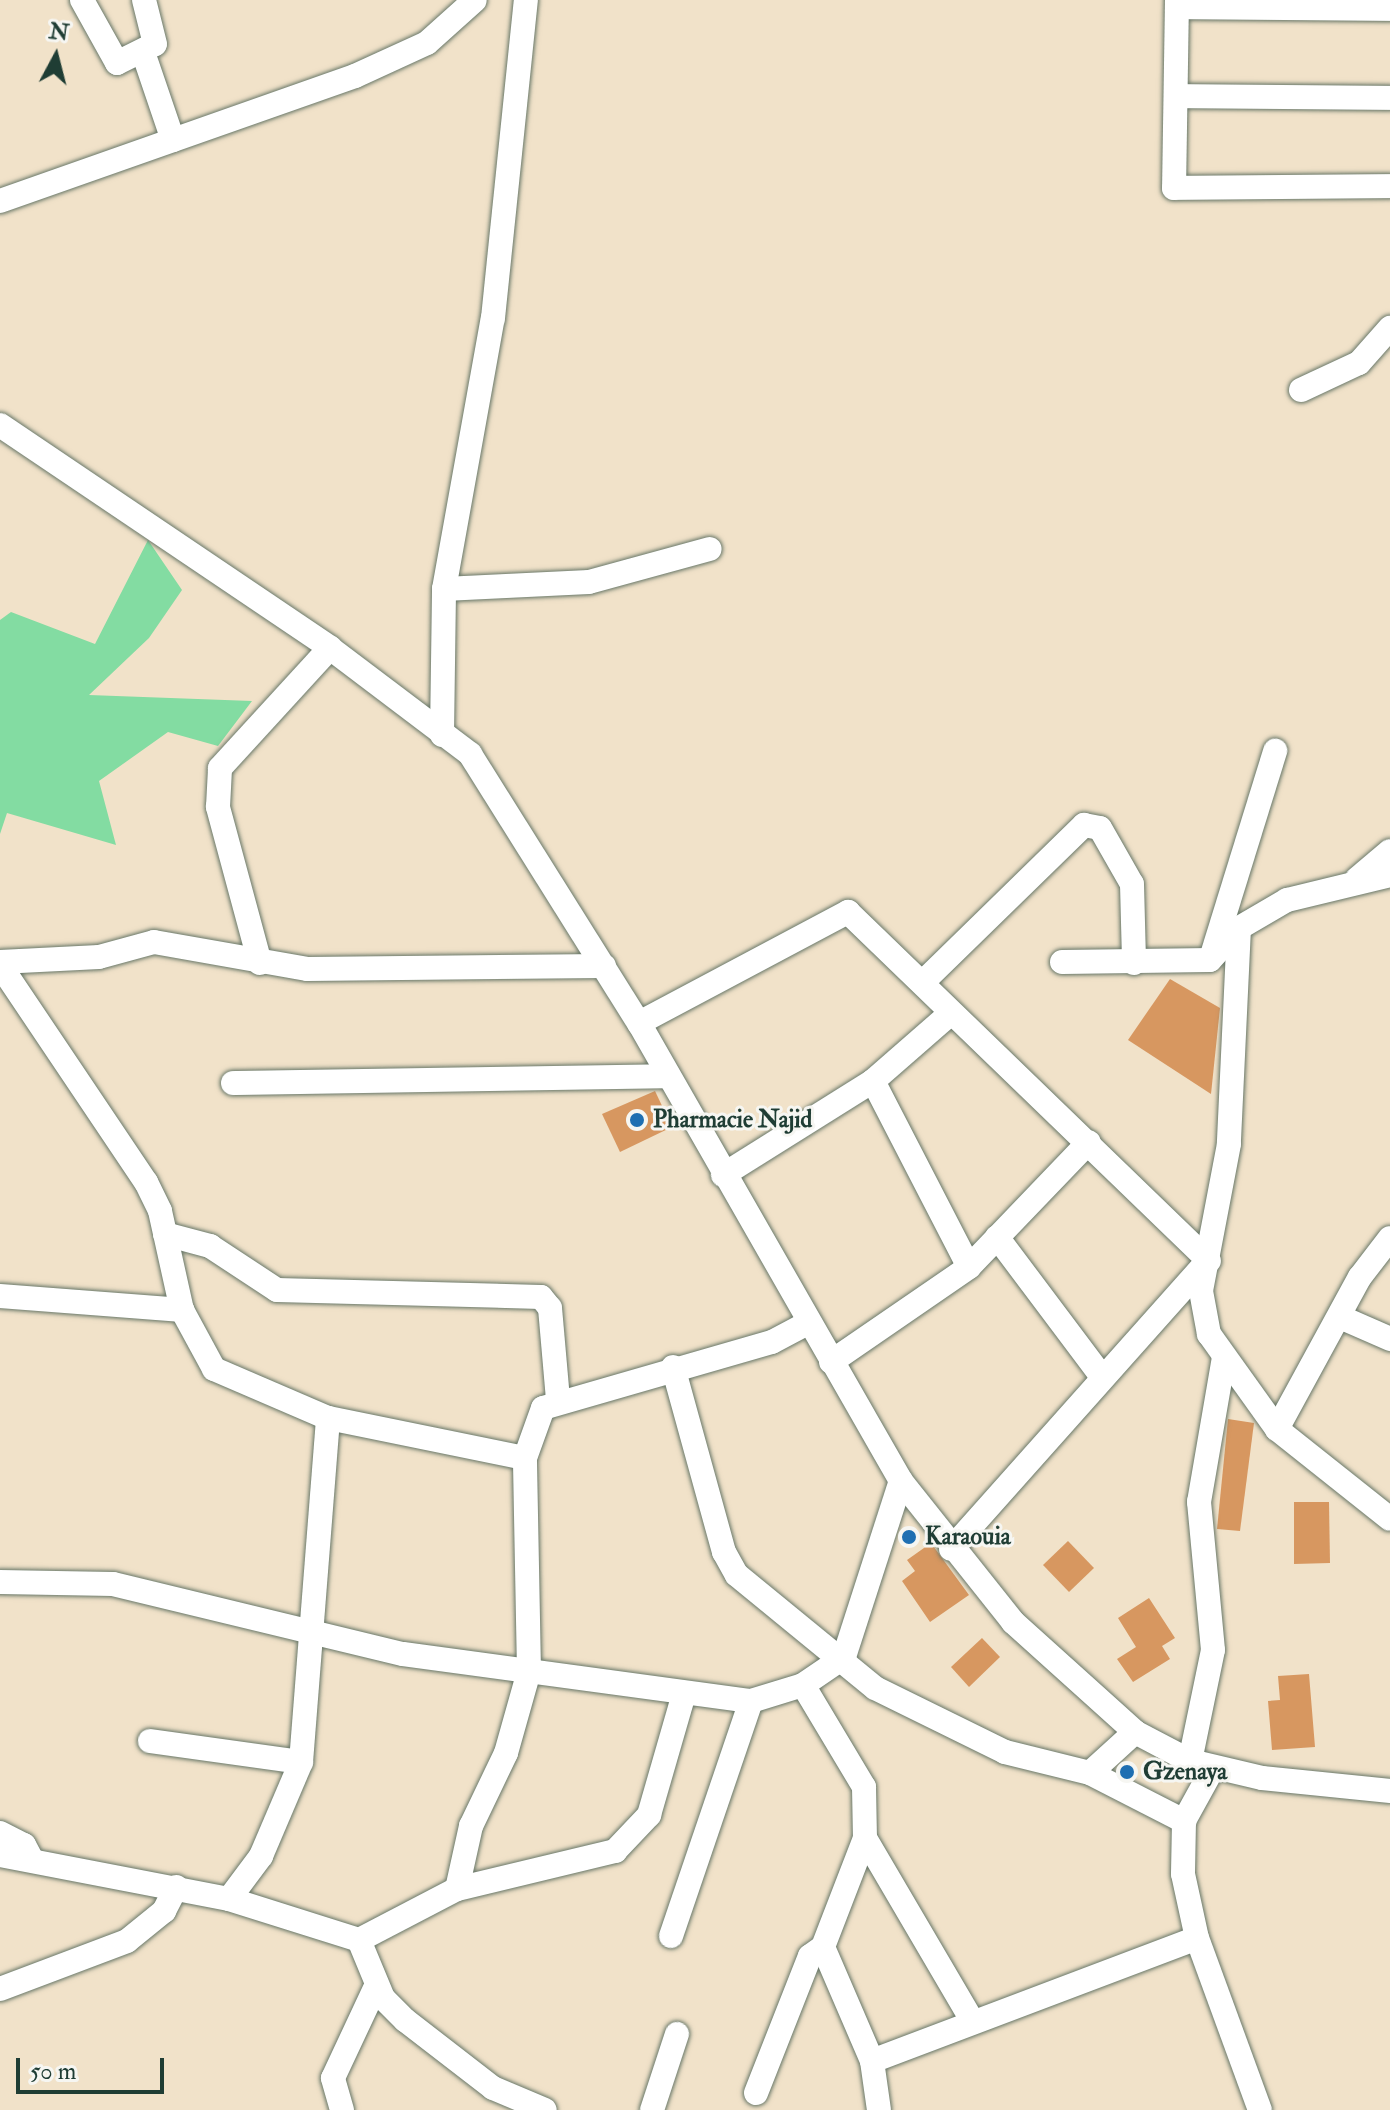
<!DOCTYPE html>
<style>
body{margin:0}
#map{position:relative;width:1390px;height:2110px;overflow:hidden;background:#f1e2c9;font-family:"IM FELL Double Pica",serif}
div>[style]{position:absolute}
.green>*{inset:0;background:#83dca2}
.building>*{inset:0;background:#d79760}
.roads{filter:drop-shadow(0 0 2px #687768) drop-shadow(0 0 2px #687768)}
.minor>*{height:24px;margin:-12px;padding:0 12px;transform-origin:12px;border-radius:12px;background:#fff}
.dots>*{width:22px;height:22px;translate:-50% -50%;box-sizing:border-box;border:4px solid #f6f6f2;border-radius:50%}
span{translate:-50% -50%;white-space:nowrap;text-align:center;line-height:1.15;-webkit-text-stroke:6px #f6f6f2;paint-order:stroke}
.poi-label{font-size:24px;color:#1f3d34;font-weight:700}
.left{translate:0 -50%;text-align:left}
.north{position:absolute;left:16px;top:16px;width:80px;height:80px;-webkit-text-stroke:6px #f6f6f2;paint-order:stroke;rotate:7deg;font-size:22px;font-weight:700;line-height:32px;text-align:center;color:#1f3d34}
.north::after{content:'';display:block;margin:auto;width:28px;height:36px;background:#1f3d34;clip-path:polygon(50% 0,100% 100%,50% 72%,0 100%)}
.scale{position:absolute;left:16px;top:2058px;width:148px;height:36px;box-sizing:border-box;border:4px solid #1f3d34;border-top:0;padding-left:10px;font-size:24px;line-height:28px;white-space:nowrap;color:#1f3d34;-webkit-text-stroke:6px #f6f6f2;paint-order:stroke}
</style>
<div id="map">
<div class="green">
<i style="clip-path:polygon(148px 540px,182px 590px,149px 638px,89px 695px,252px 701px,218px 746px,168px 732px,99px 781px,116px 845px,7px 813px,0 834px,0 620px,11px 612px,95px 644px)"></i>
</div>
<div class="building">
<i style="clip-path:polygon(1170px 979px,1220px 1008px,1211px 1094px,1128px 1040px)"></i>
<i style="clip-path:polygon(655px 1091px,672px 1127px,620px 1152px,602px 1114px)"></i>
<i style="clip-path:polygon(1228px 1419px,1254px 1423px,1240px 1531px,1217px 1529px)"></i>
<i style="clip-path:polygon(1294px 1502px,1329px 1502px,1330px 1563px,1294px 1564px)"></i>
<i style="clip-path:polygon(1068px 1541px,1094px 1568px,1069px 1592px,1043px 1565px)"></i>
<i style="clip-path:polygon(931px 1543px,969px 1595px,930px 1622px,902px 1581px,915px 1571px,907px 1560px)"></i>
<i style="clip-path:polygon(1149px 1598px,1175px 1638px,1162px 1646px,1170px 1659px,1133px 1682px,1117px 1659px,1136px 1647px,1118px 1618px)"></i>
<i style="clip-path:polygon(982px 1638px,1000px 1657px,969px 1687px,951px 1667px)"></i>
<i style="clip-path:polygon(1309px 1674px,1315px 1747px,1272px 1750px,1268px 1701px,1280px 1700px,1278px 1676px)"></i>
</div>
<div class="roads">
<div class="minor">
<i style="left:82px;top:0;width:72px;rotate:60.9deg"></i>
<i style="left:117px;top:63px;width:42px;rotate:-26.6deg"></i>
<i style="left:155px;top:44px;width:45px;rotate:-104deg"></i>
<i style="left:1177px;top:0;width:188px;rotate:90.9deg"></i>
<i style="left:1174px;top:188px;width:216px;rotate:-0.5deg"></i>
<i style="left:1177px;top:7px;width:213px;rotate:0.5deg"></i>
<i style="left:143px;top:52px;width:93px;rotate:71.2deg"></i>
<i style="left:1176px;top:96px;width:214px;rotate:0.5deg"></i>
<i style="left:0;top:201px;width:376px;rotate:-19.4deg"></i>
<i style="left:355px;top:76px;width:79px;rotate:-24.6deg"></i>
<i style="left:427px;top:43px;width:64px;rotate:-41.9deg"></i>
<i style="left:1301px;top:390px;width:64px;rotate:-25deg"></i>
<i style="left:1359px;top:363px;width:47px;rotate:-48.5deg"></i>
<i style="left:0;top:425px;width:398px;rotate:34deg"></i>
<i style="left:330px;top:648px;width:176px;rotate:37.1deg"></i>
<i style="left:470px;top:754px;width:318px;rotate:57.9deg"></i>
<i style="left:639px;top:1023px;width:528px;rotate:60.23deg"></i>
<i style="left:901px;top:1481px;width:180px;rotate:51.5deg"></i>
<i style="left:1013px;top:1622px;width:164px;rotate:42deg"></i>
<i style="left:1135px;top:1732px;width:62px;rotate:27.8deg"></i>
<i style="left:1190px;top:1761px;width:74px;rotate:13.3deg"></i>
<i style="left:1262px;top:1778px;width:129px;rotate:5.8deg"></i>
<i style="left:444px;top:589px;width:145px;rotate:-2.8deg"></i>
<i style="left:589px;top:582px;width:125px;rotate:-15.3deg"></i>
<i style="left:442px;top:735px;width:146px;rotate:-89.2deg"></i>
<i style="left:444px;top:589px;width:275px;rotate:-79.8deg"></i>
<i style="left:493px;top:318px;width:320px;rotate:-84.1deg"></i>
<i style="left:1357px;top:879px;width:43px;rotate:-40.3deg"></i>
<i style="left:1239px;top:928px;width:216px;rotate:92.7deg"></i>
<i style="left:1229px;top:1144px;width:150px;rotate:100.8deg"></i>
<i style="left:1201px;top:1291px;width:44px;rotate:79.5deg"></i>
<i style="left:1209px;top:1334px;width:117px;rotate:54.4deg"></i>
<i style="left:1277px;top:1429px;width:144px;rotate:38.5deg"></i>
<i style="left:1212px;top:955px;width:214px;rotate:-72.8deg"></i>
<i style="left:0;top:962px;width:99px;rotate:-2.9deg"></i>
<i style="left:99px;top:957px;width:57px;rotate:-15.3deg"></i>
<i style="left:154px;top:942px;width:155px;rotate:10deg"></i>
<i style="left:307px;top:969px;width:297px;rotate:-0.6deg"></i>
<i style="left:1062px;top:962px;width:148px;rotate:-0.8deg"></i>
<i style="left:1210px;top:960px;width:43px;rotate:-47.8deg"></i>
<i style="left:1239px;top:928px;width:56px;rotate:-30.3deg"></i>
<i style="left:1287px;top:900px;width:106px;rotate:-13.6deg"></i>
<i style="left:260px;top:963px;width:162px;rotate:-105.1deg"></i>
<i style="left:218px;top:807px;width:39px;rotate:-87deg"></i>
<i style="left:220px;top:768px;width:163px;rotate:-47.5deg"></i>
<i style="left:0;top:965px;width:262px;rotate:56.1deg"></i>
<i style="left:146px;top:1182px;width:32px;rotate:64deg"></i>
<i style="left:160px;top:1211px;width:101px;rotate:77.5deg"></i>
<i style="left:182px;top:1310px;width:67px;rotate:61.5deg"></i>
<i style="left:214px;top:1369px;width:124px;rotate:23.3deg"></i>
<i style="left:328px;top:1418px;width:201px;rotate:11.5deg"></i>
<i style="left:923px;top:982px;width:225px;rotate:-44.3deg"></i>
<i style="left:1084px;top:825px;width:16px;rotate:11deg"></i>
<i style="left:1100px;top:828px;width:64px;rotate:60.3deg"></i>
<i style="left:1132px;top:884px;width:79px;rotate:88.5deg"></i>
<i style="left:639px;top:1023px;width:237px;rotate:-28deg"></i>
<i style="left:848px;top:912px;width:502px;rotate:44.03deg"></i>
<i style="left:873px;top:1081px;width:209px;rotate:62.7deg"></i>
<i style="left:233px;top:1083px;width:435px;rotate:-0.9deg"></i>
<i style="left:723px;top:1175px;width:177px;rotate:-32.1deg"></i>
<i style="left:873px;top:1081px;width:103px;rotate:-41.1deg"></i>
<i style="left:165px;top:1234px;width:47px;rotate:14.9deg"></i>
<i style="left:210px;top:1246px;width:80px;rotate:33.3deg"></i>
<i style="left:277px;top:1290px;width:264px;rotate:1.5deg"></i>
<i style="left:541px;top:1297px;width:14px;rotate:51deg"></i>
<i style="left:550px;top:1308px;width:91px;rotate:85deg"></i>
<i style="left:997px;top:1237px;width:176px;rotate:53.1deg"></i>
<i style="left:0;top:1296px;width:183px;rotate:4.4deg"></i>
<i style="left:1340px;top:1317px;width:55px;rotate:23.7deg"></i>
<i style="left:831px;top:1362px;width:168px;rotate:-34.5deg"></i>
<i style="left:969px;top:1267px;width:173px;rotate:-46.2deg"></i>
<i style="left:673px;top:1367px;width:192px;rotate:74.6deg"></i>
<i style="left:724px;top:1552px;width:26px;rotate:61deg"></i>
<i style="left:737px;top:1575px;width:178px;rotate:39.3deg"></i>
<i style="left:875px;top:1688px;width:145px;rotate:26.2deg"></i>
<i style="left:1005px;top:1752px;width:88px;rotate:13.9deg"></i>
<i style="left:1090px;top:1773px;width:61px;rotate:-42.3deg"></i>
<i style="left:1277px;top:1429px;width:173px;rotate:-61.4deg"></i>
<i style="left:1360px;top:1277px;width:49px;rotate:-52.4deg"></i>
<i style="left:951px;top:1549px;width:385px;rotate:-48.3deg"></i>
<i style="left:0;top:1582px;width:113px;rotate:1deg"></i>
<i style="left:113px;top:1584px;width:298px;rotate:13.6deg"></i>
<i style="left:403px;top:1654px;width:351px;rotate:7.7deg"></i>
<i style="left:751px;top:1701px;width:54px;rotate:-17.1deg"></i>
<i style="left:803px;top:1685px;width:50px;rotate:-34.3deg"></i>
<i style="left:844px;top:1657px;width:185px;rotate:-72.1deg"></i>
<i style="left:803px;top:1685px;width:119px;rotate:59.1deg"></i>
<i style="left:864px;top:1787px;width:51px;rotate:88.9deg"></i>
<i style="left:865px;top:1838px;width:117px;rotate:111.1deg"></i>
<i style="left:823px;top:1947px;width:124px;rotate:66.7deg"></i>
<i style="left:872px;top:2061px;width:49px;rotate:81.9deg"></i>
<i style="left:150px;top:1741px;width:152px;rotate:7.9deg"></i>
<i style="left:1190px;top:1761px;width:113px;rotate:-78.3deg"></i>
<i style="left:1213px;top:1650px;width:149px;rotate:-95.4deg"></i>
<i style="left:1199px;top:1502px;width:147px;rotate:-80.2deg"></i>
<i style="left:1212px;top:1770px;width:58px;rotate:118.8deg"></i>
<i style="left:1184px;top:1821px;width:53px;rotate:91.1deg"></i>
<i style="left:1183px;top:1874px;width:66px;rotate:77.7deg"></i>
<i style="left:1197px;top:1938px;width:183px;rotate:69.9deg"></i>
<i style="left:1090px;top:1773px;width:106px;rotate:27.1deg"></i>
<i style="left:0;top:1833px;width:27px;rotate:27deg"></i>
<i style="left:24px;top:1845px;width:15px;rotate:62deg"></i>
<i style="left:865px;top:1838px;width:213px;rotate:59.6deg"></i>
<i style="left:0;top:1855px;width:233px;rotate:10.9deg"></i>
<i style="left:229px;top:1899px;width:136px;rotate:17.5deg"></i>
<i style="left:359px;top:1940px;width:63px;rotate:67.5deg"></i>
<i style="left:383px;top:1998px;width:31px;rotate:45deg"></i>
<i style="left:405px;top:2020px;width:111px;rotate:37.7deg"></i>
<i style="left:493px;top:2088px;width:56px;rotate:22.9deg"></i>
<i style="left:457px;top:1889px;width:65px;rotate:-77.5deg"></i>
<i style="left:471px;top:1826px;width:81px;rotate:-64.4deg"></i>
<i style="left:506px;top:1753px;width:85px;rotate:-74.3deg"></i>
<i style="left:529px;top:1671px;width:213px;rotate:-91.1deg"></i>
<i style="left:525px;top:1458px;width:53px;rotate:-70.2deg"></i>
<i style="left:543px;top:1408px;width:238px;rotate:-16.1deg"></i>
<i style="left:772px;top:1342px;width:40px;rotate:-28deg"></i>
<i style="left:229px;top:1899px;width:54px;rotate:-53.3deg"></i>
<i style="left:261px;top:1856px;width:102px;rotate:-66.9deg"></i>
<i style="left:301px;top:1762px;width:345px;rotate:-85.5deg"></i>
<i style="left:671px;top:1936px;width:248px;rotate:-71.2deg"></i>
<i style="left:359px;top:1940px;width:110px;rotate:-27.5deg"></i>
<i style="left:457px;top:1889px;width:163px;rotate:-13.5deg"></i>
<i style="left:615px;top:1851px;width:50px;rotate:-46.6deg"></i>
<i style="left:649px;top:1815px;width:126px;rotate:-73.9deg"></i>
<i style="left:0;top:1989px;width:136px;rotate:-20.7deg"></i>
<i style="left:127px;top:1941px;width:48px;rotate:-39deg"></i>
<i style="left:164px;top:1911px;width:27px;rotate:-63deg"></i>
<i style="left:872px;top:2061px;width:347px;rotate:-20.7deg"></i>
<i style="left:756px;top:2093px;width:147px;rotate:-68.5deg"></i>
<i style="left:810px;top:1956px;width:16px;rotate:-35deg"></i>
<i style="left:342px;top:2110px;width:33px;rotate:-106deg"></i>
<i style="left:333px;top:2078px;width:102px;rotate:-64.9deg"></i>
<i style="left:652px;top:2110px;width:80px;rotate:-71.8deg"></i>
</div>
</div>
<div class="dots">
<i style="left:637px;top:1120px;background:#1f6fb2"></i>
<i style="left:909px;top:1537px;background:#1f6fb2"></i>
<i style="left:1127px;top:1772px;background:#1f6fb2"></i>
</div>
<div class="poi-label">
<span class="left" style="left:653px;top:1120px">Pharmacie Najid</span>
<span class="left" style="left:925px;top:1537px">Karaouia</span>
<span class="left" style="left:1143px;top:1772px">Gzenaya</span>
</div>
<div class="north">N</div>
<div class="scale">50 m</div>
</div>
